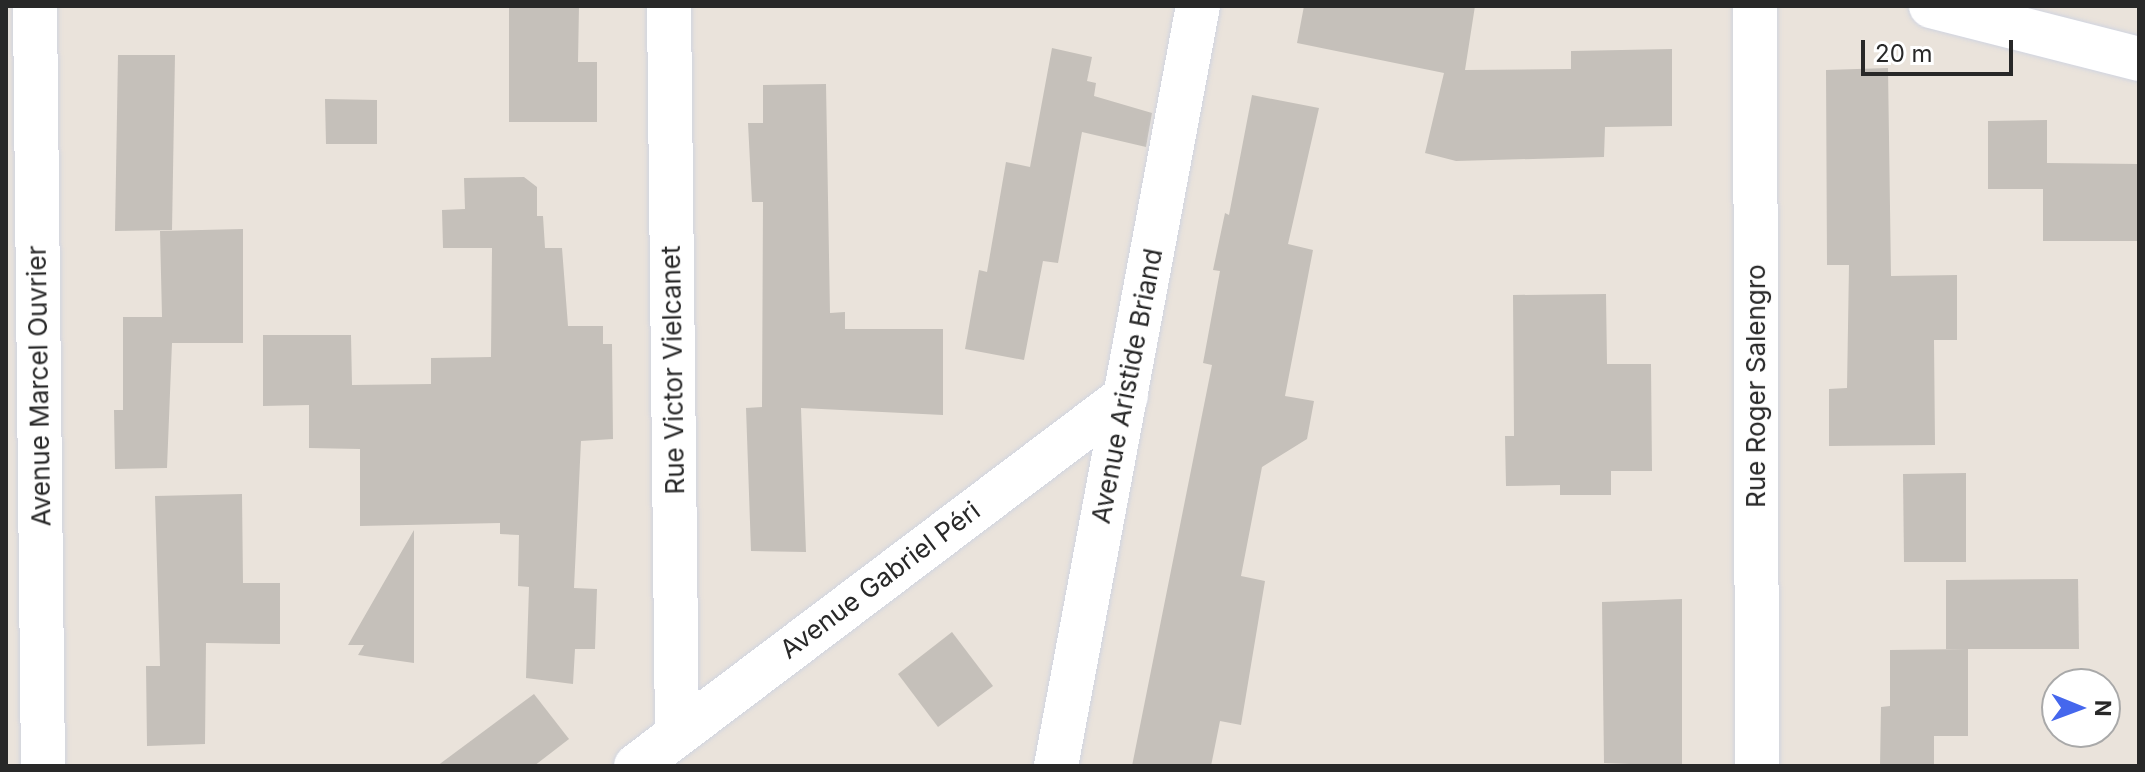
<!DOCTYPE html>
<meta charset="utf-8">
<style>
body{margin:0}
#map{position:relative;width:2145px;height:772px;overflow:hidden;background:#eae3db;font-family:Inter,sans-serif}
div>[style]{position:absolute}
.building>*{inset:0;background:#c5c0ba}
.roads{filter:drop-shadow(0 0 2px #d0d4e0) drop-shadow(0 0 2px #d0d4e0)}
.minor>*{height:44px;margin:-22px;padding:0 22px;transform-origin:22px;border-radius:22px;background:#fff}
span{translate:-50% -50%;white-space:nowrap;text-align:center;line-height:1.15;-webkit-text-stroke:6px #fff;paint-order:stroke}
.street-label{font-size:26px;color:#282828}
.frame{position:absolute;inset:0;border:8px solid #282828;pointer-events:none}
.north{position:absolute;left:2041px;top:668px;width:80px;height:80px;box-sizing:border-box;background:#fff;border:2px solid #a9a9a9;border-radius:50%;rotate:91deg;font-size:22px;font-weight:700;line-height:32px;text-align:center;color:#282828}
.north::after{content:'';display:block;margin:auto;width:28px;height:36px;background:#4567ed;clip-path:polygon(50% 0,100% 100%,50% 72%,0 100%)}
.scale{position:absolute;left:1861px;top:40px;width:152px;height:36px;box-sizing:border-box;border:4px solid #282828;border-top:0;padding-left:10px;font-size:24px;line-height:28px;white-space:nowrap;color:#282828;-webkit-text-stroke:6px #fff;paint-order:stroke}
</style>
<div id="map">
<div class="building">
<i style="clip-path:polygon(509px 6px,579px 6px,578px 62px,597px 62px,597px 122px,509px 122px)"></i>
<i style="clip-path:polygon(1304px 6px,1475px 6px,1465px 70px,1571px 69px,1571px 51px,1672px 49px,1672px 126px,1605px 127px,1604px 157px,1456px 161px,1425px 153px,1444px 73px,1297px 43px)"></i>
<i style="clip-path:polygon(1052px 48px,1092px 57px,1087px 81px,1096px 83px,1094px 96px,1152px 113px,1146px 147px,1082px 132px,1058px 263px,1043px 261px,1024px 360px,965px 349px,979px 270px,987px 272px,1006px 162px,1030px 167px)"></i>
<i style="clip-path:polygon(118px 55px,175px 55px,172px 230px,115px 231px)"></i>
<i style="clip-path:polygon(1888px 68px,1891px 276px,1957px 275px,1957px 340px,1934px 340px,1935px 445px,1829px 446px,1829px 389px,1847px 388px,1849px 265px,1827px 265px,1826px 70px)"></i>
<i style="clip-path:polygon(826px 84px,830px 313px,845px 312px,845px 329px,943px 329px,943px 415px,801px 408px,806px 552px,751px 551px,746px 408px,762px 407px,763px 202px,752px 202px,748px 123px,763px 123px,763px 85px)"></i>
<i style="clip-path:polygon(1252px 95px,1319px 108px,1288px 244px,1313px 250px,1285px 396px,1314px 401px,1307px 439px,1262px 467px,1241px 576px,1265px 581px,1241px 725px,1220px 721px,1211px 766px,1132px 766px,1212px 365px,1203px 363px,1220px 271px,1213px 270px,1225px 213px,1229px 215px)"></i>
<i style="clip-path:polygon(325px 99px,377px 100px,377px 144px,326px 144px)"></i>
<i style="clip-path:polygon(2047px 120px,2047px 163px,2139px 164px,2139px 241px,2043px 241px,2043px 189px,1988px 189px,1988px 121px)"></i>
<i style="clip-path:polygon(524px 177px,537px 187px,537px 216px,543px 216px,545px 248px,562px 248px,568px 326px,603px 326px,603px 344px,612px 344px,613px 439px,581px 441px,574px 588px,597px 589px,595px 649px,575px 649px,573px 684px,526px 678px,529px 587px,518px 586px,519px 535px,500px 534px,500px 523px,360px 526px,360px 449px,309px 448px,309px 405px,263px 406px,263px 335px,351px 335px,352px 385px,431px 384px,431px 358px,491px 357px,492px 248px,443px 248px,442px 210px,465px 209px,464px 178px)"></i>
<i style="clip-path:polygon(243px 229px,243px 343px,172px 343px,167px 468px,115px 469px,114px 410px,123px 410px,123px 317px,162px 317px,160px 231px)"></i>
<i style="clip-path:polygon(1606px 294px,1607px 364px,1651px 364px,1652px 471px,1611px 471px,1611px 495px,1560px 495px,1560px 485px,1506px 486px,1505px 436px,1514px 436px,1513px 295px)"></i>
<i style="clip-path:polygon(1966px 473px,1966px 562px,1904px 562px,1903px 474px)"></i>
<i style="clip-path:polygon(242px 494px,243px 583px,280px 583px,280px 644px,206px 643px,205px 744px,147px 746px,146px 666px,160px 666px,155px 496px)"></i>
<i style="clip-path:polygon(414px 530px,414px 663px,358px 655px,364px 645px,348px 645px)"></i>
<i style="clip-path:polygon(2078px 579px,2079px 649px,1946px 649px,1946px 580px)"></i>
<i style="clip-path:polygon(1682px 599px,1682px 766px,1604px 763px,1602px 602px)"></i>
<i style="clip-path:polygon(952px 632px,993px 686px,938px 727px,898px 674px)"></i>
<i style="clip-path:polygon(1968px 649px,1968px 736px,1934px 736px,1934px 766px,1880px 766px,1881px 707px,1890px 706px,1890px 650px)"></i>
<i style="clip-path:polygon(534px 694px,569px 739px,534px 766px,437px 766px)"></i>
</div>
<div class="roads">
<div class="minor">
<i style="left:35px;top:6px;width:760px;rotate:89.4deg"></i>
<i style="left:669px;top:6px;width:727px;rotate:89.37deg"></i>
<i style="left:1755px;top:6px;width:760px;rotate:89.85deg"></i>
<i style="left:1931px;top:6px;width:215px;rotate:14.3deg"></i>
<i style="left:636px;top:766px;width:614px;rotate:-37.06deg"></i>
<i style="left:1056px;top:766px;width:773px;rotate:-79.42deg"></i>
</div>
</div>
<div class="street-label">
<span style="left:673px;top:370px;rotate:-91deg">Rue Victor Vielcanet</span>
<span style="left:39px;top:386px;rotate:-91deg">Avenue Marcel Ouvrier</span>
<span style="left:1127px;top:386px;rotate:-79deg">Avenue Aristide Briand</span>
<span style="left:1756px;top:386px;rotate:-90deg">Rue Roger Salengro</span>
<span style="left:880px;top:580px;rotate:-37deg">Avenue Gabriel Péri</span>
</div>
<div class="frame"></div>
<div class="north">N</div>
<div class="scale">20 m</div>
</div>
